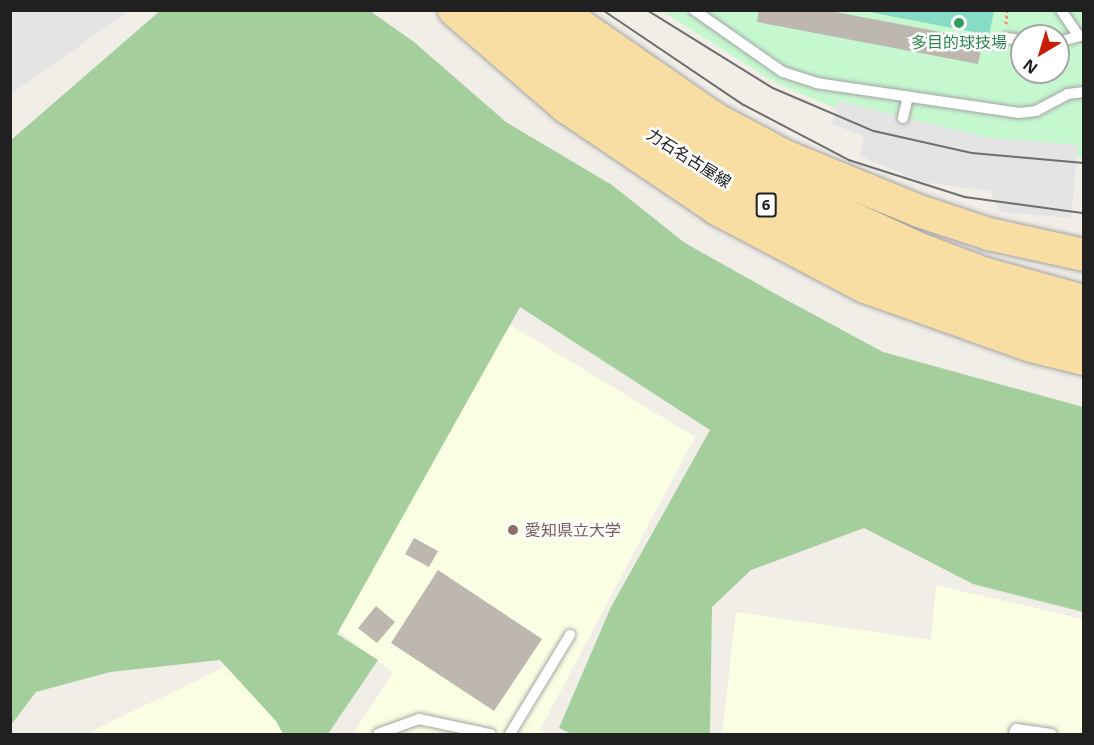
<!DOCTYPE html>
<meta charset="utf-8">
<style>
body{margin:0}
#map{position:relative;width:1094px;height:745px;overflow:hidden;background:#f0eee7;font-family:"Noto Sans","Noto Sans JP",sans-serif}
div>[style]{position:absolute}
.education>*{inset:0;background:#fafee2}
.forest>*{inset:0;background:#a5ce9d}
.park>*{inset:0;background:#c6f8d0}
.pitch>*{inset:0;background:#87dcc6}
.parking>*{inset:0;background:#e4e4e4}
.building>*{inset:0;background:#bdb7b0}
.path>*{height:3px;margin-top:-1.5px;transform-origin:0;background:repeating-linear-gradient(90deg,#f59072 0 3px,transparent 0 6px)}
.roads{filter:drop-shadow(0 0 2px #a4a4a4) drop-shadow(0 0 2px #a4a4a4)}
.lane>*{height:10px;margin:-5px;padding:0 5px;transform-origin:5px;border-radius:5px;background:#fff}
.primary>*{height:32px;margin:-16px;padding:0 16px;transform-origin:16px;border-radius:16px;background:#f9dea3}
.tram>*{height:1.5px;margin:-0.75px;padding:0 0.75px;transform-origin:0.75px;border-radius:0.75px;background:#6e6e6e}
.dots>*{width:16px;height:16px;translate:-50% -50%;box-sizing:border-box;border:3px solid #fff;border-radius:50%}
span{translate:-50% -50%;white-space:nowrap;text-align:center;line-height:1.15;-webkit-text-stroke:5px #fff;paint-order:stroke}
.shield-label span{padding:2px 4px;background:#fff;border:2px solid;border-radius:4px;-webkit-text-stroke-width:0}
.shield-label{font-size:15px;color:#202020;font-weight:700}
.leisure-label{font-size:16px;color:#27864d}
.street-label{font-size:16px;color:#202020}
.education-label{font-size:16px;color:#785e54}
.left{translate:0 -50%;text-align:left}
.frame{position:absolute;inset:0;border:12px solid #202020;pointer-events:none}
.north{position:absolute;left:1010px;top:24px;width:60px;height:60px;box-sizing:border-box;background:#fff;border:2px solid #a6a6a6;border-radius:50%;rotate:218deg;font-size:16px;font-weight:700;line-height:24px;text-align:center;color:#202020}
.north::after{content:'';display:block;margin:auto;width:21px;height:27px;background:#c91f07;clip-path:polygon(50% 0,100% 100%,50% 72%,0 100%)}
</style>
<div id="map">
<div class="education">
<i style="clip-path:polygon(499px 318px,695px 437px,540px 730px,547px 734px,353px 734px,393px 673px,328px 623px)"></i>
<i style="clip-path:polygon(936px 585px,1083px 619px,1083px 734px,722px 734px,736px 612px,931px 640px)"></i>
<i style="clip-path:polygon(245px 657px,307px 734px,86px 734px)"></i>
</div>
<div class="forest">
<i style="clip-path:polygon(161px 10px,370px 11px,414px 42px,506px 122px,612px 185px,685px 243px,783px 298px,883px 352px,1083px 407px,1083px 612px,973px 584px,864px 528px,751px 570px,712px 607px,710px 734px,572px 734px,559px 728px,611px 607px,710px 430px,520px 307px,337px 634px,378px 660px,328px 734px,283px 734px,276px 721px,220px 660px,110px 672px,36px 692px,11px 725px,11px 140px)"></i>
</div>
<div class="park">
<i style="clip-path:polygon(evenodd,662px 11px,1083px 11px,1083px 158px,874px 124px,776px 83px,662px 11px,1022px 36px,1058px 36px,1058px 72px,1022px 72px,1022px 36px)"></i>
</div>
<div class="pitch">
<i style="clip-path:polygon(864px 11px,994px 11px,989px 35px)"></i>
</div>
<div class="parking">
<i style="clip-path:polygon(11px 10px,129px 10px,129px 11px,11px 94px)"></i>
<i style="clip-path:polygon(838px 101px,984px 137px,1078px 145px,1071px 218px,1000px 212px,990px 191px,922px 182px,860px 156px,864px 136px,831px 124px)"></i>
</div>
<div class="building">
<i style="clip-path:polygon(759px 10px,825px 10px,983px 40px,978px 64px,757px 22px)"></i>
<i style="clip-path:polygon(990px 36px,1008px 40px,1005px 52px,988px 48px)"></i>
<i style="clip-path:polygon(414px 538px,438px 551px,429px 567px,405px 554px)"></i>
<i style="clip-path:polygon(438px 570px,542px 639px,494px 711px,391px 643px)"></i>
<i style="clip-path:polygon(376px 606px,395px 622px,377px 643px,358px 628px)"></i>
</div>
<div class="path">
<i style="left:1006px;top:24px;width:14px;rotate:-86deg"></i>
</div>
<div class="roads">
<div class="lane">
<i style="left:694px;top:10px;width:108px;rotate:34.9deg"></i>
<i style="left:783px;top:72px;width:35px;rotate:18deg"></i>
<i style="left:816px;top:83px;width:204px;rotate:8.4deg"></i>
<i style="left:1018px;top:113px;width:18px;rotate:-6deg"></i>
<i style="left:1036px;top:111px;width:36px;rotate:-28deg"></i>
<i style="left:1068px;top:94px;width:16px;rotate:-7deg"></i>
<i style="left:1061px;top:10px;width:30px;rotate:56deg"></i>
<i style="left:1078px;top:35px;width:6px;rotate:9deg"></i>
<i style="left:1006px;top:38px;width:16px;rotate:7deg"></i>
<i style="left:1058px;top:42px;width:24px;rotate:-15deg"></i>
<i style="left:903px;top:118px;width:22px;rotate:-77deg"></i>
<i style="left:378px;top:734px;width:44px;rotate:-20.1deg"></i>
<i style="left:419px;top:719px;width:73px;rotate:11.9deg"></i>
<i style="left:510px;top:734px;width:116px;rotate:-58.8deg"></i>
<i style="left:1014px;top:734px;width:5px;rotate:-68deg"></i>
<i style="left:1016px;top:729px;width:36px;rotate:8deg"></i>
</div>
<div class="primary">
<i style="left:454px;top:10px;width:148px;rotate:40.9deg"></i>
<i style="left:566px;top:107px;width:182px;rotate:34deg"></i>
<i style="left:717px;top:209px;width:167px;rotate:27.8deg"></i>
<i style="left:865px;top:287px;width:176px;rotate:19.6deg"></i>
<i style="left:1031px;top:346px;width:55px;rotate:13.8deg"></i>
<i style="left:486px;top:10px;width:192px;rotate:37.6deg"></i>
<i style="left:638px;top:127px;width:158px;rotate:31.3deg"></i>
<i style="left:773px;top:209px;width:157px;rotate:24.9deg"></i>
<i style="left:915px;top:275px;width:87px;rotate:19.5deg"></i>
<i style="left:997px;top:304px;width:90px;rotate:14.8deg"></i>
<i style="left:522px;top:10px;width:156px;rotate:37.5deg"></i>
<i style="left:646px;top:105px;width:152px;rotate:31deg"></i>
<i style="left:776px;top:183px;width:161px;rotate:24.7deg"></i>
<i style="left:922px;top:250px;width:68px;rotate:20.6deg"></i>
<i style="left:986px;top:274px;width:102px;rotate:15.4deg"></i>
<i style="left:558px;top:10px;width:190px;rotate:34.7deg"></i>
<i style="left:714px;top:118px;width:81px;rotate:28.2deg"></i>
<i style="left:785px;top:156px;width:145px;rotate:22.3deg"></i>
<i style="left:919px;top:211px;width:74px;rotate:18.2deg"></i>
<i style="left:989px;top:234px;width:97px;rotate:12.5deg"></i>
</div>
</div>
<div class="tram">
<i style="left:603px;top:10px;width:170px;rotate:34deg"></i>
<i style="left:744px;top:105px;width:119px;rotate:27.6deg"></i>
<i style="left:849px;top:160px;width:122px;rotate:17.7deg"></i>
<i style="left:965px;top:197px;width:120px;rotate:7.7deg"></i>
<i style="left:647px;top:10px;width:148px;rotate:31.8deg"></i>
<i style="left:773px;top:88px;width:110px;rotate:23.1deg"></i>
<i style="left:874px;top:131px;width:100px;rotate:12.7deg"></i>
<i style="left:972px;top:153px;width:112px;rotate:5.1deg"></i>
</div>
<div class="dots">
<i style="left:959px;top:23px;background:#2e9e5b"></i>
<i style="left:513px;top:530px;background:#8d6e63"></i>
</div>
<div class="shield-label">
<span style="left:766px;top:205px">6</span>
</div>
<div class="leisure-label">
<span style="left:959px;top:42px">多目的球技場</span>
</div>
<div class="street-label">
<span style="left:689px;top:158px;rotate:32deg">力石名古屋線</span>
</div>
<div class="education-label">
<span class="left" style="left:525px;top:530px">愛知県立大学</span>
</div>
<div class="frame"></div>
<div class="north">N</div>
</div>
